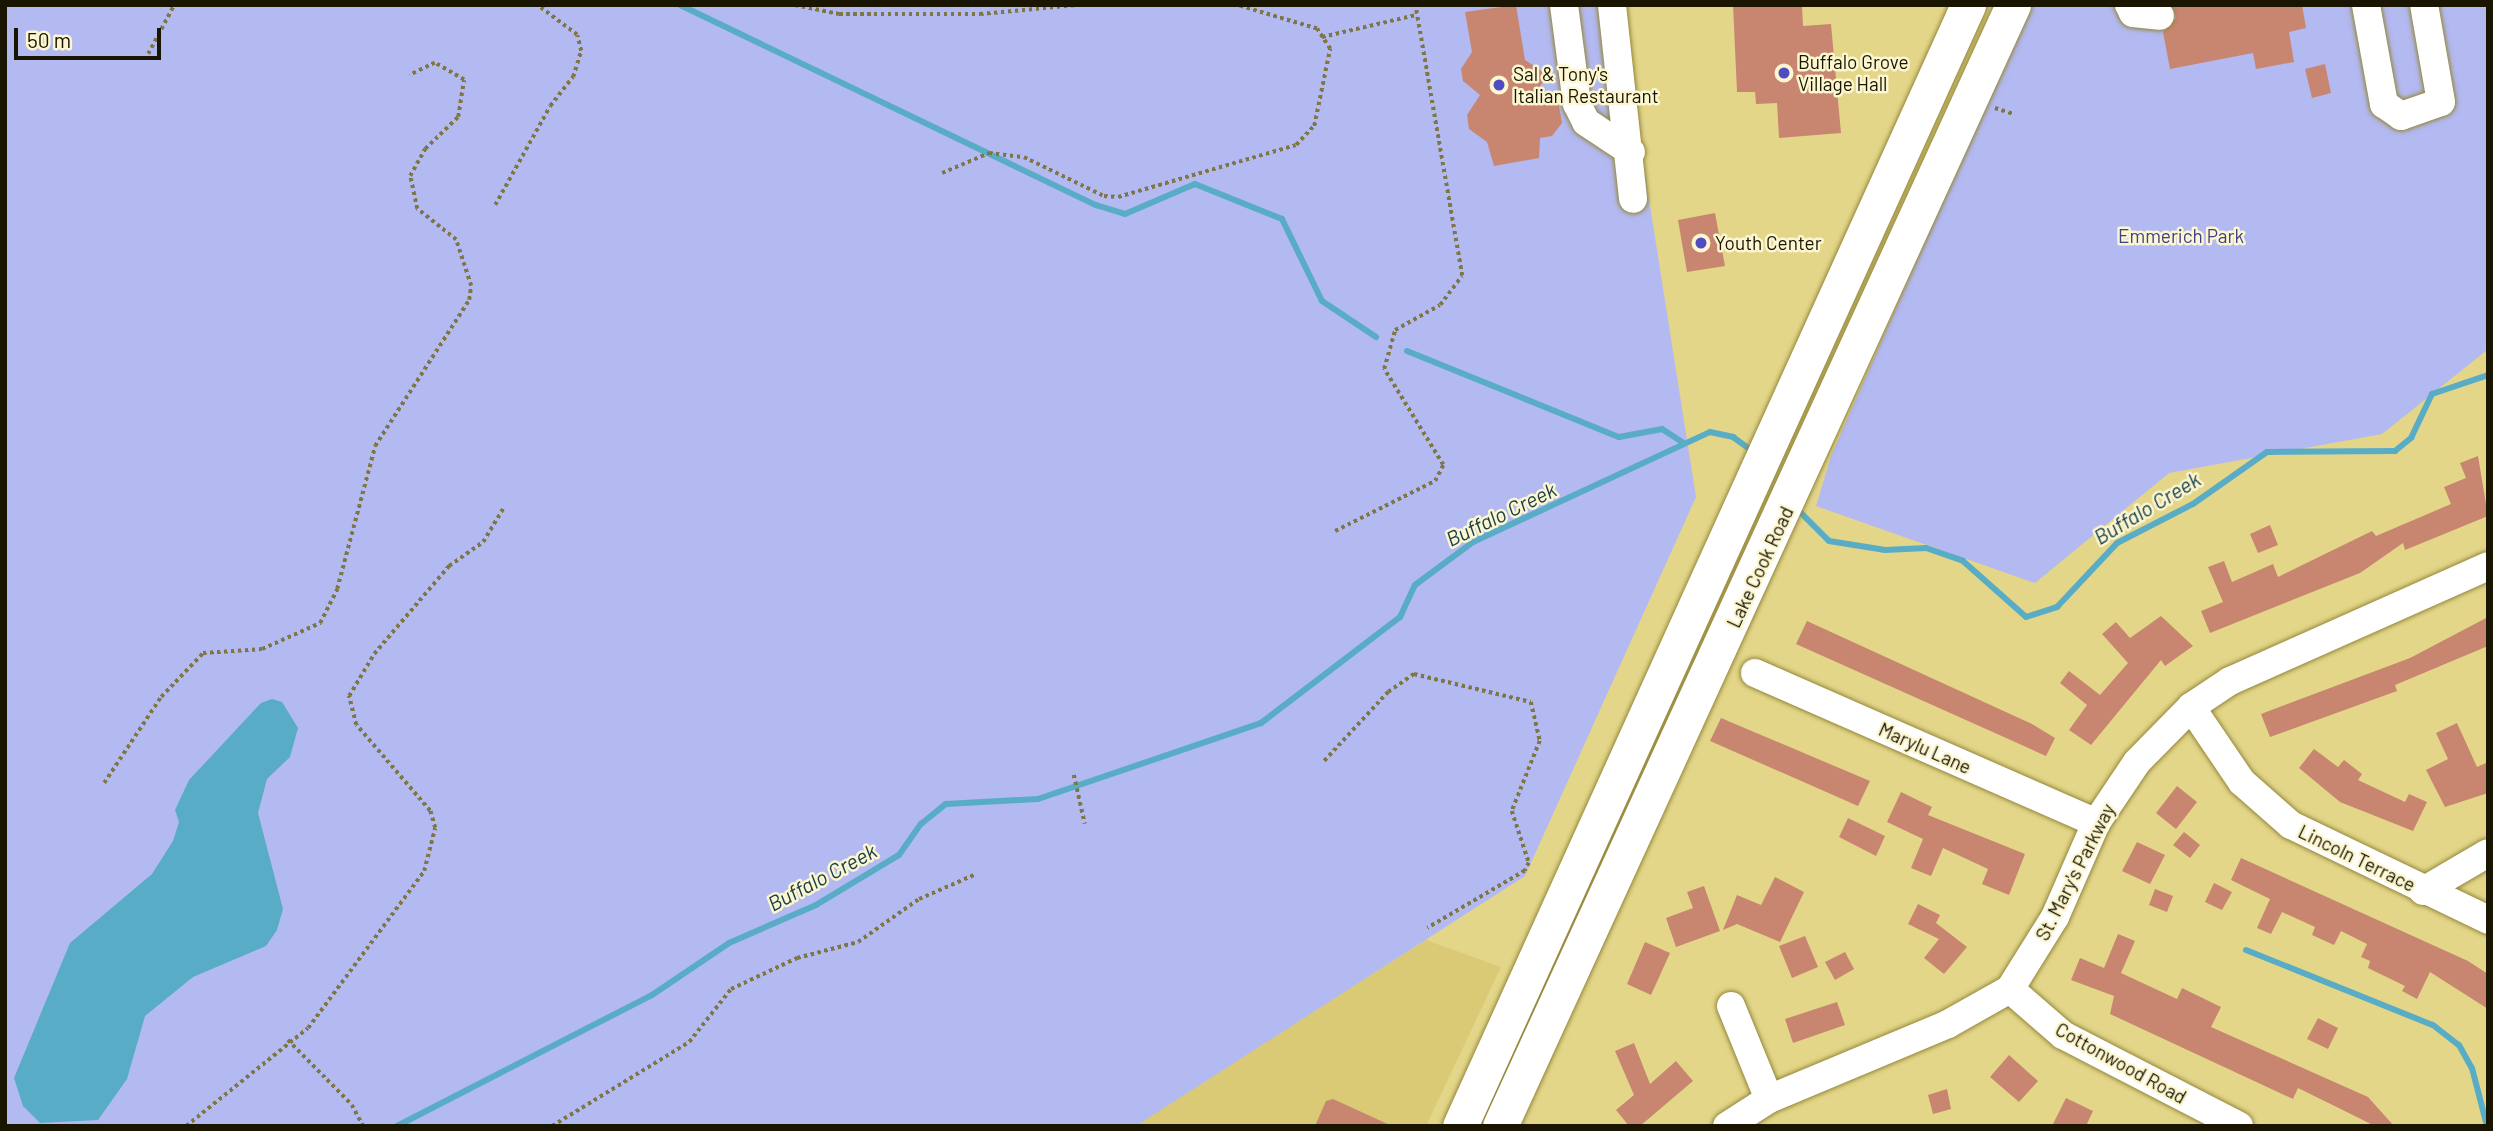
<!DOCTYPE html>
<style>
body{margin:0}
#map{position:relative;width:2493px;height:1131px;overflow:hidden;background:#e3d689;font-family:Barlow,sans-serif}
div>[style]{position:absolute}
.built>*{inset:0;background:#daca75}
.green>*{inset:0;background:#b3b9f1}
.water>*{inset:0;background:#59acc5}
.stream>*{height:6px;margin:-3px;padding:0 3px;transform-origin:3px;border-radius:3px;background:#59acc5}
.building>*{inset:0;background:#c88670}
.path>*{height:3.5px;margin-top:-1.75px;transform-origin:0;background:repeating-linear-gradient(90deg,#7f7645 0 3.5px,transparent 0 7px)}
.roads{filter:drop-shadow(0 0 2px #94873b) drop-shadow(0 0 2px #94873b)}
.minor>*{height:28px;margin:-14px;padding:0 14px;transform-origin:14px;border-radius:14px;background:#fff}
.major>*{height:35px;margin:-17.5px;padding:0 17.5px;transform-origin:17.5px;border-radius:17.5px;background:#fff}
.dots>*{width:19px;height:19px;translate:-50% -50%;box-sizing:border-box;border:4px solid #fcf6d1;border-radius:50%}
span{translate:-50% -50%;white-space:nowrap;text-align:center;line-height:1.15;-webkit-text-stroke:5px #fcf6d1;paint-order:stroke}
.poi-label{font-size:19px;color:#191501}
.left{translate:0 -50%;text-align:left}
.park-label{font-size:19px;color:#3f4089}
.street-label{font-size:19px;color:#191501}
.water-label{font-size:21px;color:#19404b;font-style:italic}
.frame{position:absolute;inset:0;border:7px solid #191501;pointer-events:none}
.scale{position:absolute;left:14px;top:28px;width:147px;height:32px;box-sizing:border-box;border:4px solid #191501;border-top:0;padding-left:9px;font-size:21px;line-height:24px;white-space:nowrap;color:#191501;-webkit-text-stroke:5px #fcf6d1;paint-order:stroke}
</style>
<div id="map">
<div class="built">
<i style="clip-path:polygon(1426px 940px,1501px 967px,1426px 1126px,1134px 1126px)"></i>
</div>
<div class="green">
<i style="clip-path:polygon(5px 5px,1597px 5px,1642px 155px,1696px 497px,1525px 876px,1136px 1126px,5px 1126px)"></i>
<i style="clip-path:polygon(2028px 5px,2488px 5px,2487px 350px,2382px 434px,2169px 473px,2035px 583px,1816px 506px,1831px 456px)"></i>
</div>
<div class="water">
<i style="clip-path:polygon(272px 699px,282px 702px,298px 728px,290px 757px,267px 779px,258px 813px,283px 909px,277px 930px,266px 946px,193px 977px,145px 1016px,127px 1079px,98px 1120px,40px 1123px,23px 1106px,14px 1078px,70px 943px,152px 874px,173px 841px,179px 822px,175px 810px,189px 780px,261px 703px)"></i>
</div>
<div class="stream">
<i style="left:680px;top:5px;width:462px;rotate:25.7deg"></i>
<i style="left:1096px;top:205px;width:30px;rotate:17deg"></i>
<i style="left:1125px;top:214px;width:76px;rotate:-23.2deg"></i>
<i style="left:1195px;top:184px;width:94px;rotate:21.9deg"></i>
<i style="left:1282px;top:219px;width:91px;rotate:64deg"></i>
<i style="left:1322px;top:301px;width:65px;rotate:33.7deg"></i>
<i style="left:1407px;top:351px;width:229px;rotate:22.1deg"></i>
<i style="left:1619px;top:437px;width:44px;rotate:-10.5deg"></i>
<i style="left:1662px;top:429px;width:24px;rotate:33deg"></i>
<i style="left:1794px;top:506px;width:49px;rotate:45deg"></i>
<i style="left:1829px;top:541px;width:57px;rotate:9.1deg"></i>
<i style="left:1885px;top:550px;width:41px;rotate:-2.8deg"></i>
<i style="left:1926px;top:548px;width:39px;rotate:19deg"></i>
<i style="left:1963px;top:561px;width:84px;rotate:41.6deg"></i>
<i style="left:2026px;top:617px;width:33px;rotate:-18deg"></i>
<i style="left:2057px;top:607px;width:88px;rotate:-46.8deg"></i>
<i style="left:2117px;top:543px;width:85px;rotate:-27.2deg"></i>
<i style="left:2193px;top:504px;width:90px;rotate:-35.1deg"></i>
<i style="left:2267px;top:452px;width:128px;rotate:-0.4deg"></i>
<i style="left:2395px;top:451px;width:21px;rotate:-39deg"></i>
<i style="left:2411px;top:438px;width:49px;rotate:-64.5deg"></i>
<i style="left:2432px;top:394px;width:59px;rotate:-18.7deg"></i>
<i style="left:2246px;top:950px;width:201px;rotate:21.9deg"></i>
<i style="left:2433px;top:1025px;width:33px;rotate:38deg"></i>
<i style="left:2459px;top:1045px;width:26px;rotate:61deg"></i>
<i style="left:2472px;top:1068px;width:60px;rotate:75.5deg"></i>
<i style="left:397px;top:1126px;width:287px;rotate:-27.2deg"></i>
<i style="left:652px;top:995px;width:93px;rotate:-34deg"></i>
<i style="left:729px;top:943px;width:95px;rotate:-23.6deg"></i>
<i style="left:816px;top:905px;width:97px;rotate:-31.1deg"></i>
<i style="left:899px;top:855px;width:38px;rotate:-55deg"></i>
<i style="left:921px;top:824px;width:32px;rotate:-39deg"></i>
<i style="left:946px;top:804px;width:92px;rotate:-3.1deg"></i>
<i style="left:1038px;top:799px;width:236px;rotate:-18.8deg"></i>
<i style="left:1261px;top:723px;width:175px;rotate:-37.3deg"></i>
<i style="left:1400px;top:617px;width:35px;rotate:-65deg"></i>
<i style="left:1415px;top:585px;width:72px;rotate:-36.6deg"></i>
<i style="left:1473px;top:542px;width:261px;rotate:-24.9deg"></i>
<i style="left:1710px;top:432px;width:24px;rotate:12deg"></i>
<i style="left:1733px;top:437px;width:27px;rotate:36deg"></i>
</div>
<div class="building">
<i style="clip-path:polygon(1516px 5px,1525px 60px,1548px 75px,1538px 89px,1558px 101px,1562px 123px,1552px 136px,1540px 138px,1539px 158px,1494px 166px,1487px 142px,1469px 129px,1467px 115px,1480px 95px,1463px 81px,1461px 69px,1472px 52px,1465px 12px)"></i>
<i style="clip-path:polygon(1733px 5px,1802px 5px,1803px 26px,1831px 24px,1841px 133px,1779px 138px,1777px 103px,1756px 104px,1755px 92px,1737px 92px)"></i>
<i style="clip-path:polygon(2172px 5px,2302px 5px,2306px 28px,2289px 32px,2294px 62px,2256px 69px,2253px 53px,2170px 69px,2163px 32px,2176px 18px)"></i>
<i style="clip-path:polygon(2325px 64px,2331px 93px,2312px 98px,2305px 69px)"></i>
<i style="clip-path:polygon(1715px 213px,1725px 266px,1687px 272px,1678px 220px)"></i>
<i style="clip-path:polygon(2478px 456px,2488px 516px,2405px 550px,2403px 543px,2360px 573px,2210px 633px,2201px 611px,2223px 602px,2208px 567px,2224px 561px,2232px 582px,2273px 564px,2278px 577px,2372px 531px,2376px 536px,2451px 504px,2444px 487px,2466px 478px,2460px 463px)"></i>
<i style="clip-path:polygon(2270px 525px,2278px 545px,2258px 553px,2250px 534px)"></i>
<i style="clip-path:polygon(2161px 616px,2193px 646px,2165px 666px,2161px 660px,2091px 745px,2069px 730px,2087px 705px,2060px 683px,2069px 671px,2100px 695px,2128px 663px,2102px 634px,2116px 622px,2130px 638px)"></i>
<i style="clip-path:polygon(2488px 617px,2488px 646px,2395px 685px,2397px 691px,2270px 737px,2261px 714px,2410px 658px)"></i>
<i style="clip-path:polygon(1807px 621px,2032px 724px,2055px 738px,2046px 756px,1796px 644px)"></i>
<i style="clip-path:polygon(1721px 718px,1870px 781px,1858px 806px,1710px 741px)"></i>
<i style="clip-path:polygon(2457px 723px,2477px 767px,2488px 762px,2488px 793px,2445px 807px,2426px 770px,2448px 759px,2436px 733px)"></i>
<i style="clip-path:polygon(2314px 749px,2338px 767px,2344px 760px,2362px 774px,2358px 780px,2405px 802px,2409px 794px,2427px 802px,2413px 831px,2340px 802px,2299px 768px)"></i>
<i style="clip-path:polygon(2177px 786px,2197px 802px,2176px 829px,2156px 813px)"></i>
<i style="clip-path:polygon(1901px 792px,1932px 807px,1928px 815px,2025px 854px,2009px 895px,1982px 884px,1988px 869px,1943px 848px,1931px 876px,1911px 868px,1923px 839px,1887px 822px)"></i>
<i style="clip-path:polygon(1848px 818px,1885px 836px,1876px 856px,1839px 837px)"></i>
<i style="clip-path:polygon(2184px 832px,2200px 845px,2190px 858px,2173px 845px)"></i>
<i style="clip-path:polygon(2137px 842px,2165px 855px,2150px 884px,2122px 871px)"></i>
<i style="clip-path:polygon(2241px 858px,2468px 961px,2488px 974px,2488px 1009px,2430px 972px,2417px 999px,2402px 991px,2405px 986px,2368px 968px,2370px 961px,2361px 957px,2367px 944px,2341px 931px,2334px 945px,2312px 935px,2315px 927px,2282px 912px,2271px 934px,2257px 928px,2270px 899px,2231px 880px)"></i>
<i style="clip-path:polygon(1775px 877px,1804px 892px,1780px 942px,1737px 924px,1723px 930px,1737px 895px,1761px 905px)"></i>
<i style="clip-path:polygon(2214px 883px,2232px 892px,2222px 910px,2205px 902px)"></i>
<i style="clip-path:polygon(1704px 886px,1720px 931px,1676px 947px,1666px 918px,1693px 908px,1687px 892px)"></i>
<i style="clip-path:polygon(2155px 889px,2173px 896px,2167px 912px,2149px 905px)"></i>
<i style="clip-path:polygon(1918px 904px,1940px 915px,1936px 923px,1967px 947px,1944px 974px,1924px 958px,1939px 939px,1908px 924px)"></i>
<i style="clip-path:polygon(2118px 934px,2135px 941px,2121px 973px,2177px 999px,2182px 988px,2221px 1007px,2211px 1027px,2368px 1097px,2394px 1126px,2375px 1126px,2298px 1088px,2293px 1099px,2110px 1014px,2114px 996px,2071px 980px,2080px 958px,2104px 968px)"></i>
<i style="clip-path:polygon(1805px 936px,1818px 967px,1792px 978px,1779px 946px)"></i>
<i style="clip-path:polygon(1645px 942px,1670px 953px,1651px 995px,1627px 984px)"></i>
<i style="clip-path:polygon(1845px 952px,1854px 969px,1835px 980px,1825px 962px)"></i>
<i style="clip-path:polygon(1837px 1002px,1845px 1025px,1793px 1043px,1785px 1019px)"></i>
<i style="clip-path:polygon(2318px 1018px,2338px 1028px,2328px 1049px,2307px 1039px)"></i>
<i style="clip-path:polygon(1634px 1043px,1650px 1084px,1676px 1061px,1693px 1081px,1640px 1126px,1629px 1126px,1616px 1110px,1634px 1095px,1615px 1051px)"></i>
<i style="clip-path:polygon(2009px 1055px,2038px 1081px,2019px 1102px,1990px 1077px)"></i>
<i style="clip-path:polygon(1947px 1089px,1951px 1109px,1933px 1114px,1928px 1095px)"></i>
<i style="clip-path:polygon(2066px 1098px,2093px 1111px,2086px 1126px,2052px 1126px)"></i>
<i style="clip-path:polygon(1333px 1099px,1392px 1126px,1315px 1126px,1326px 1101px)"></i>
</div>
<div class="path">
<i style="left:795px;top:5px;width:45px;rotate:11.6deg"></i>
<i style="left:839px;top:14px;width:141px"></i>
<i style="left:980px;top:14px;width:97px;rotate:-5.3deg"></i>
<i style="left:1322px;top:37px;width:97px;rotate:-13.2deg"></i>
<i style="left:148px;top:54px;width:55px;rotate:-62deg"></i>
<i style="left:1995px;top:108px;width:20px;rotate:18deg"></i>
<i style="left:942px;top:173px;width:51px;rotate:-23.1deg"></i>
<i style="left:989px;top:153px;width:35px;rotate:7deg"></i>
<i style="left:1024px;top:157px;width:89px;rotate:26deg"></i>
<i style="left:1104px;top:196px;width:14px;rotate:4deg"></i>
<i style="left:1118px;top:197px;width:185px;rotate:-16.3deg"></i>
<i style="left:1296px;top:145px;width:26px;rotate:-47deg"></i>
<i style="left:1314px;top:126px;width:79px;rotate:-78.3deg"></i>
<i style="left:1330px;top:49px;width:24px;rotate:-123deg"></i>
<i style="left:1317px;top:29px;width:84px;rotate:-163.5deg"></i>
<i style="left:495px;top:205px;width:113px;rotate:-60.9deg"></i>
<i style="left:550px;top:106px;width:37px;rotate:-52deg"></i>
<i style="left:573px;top:77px;width:27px;rotate:-73deg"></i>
<i style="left:581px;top:51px;width:16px;rotate:-104deg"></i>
<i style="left:577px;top:35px;width:50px;rotate:-143.1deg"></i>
<i style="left:1335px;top:531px;width:112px;rotate:-26.6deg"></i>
<i style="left:1435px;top:481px;width:18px;rotate:-63deg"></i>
<i style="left:1443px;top:465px;width:113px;rotate:-121.6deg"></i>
<i style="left:1384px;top:369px;width:41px;rotate:-74.2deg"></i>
<i style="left:1395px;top:330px;width:51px;rotate:-29.1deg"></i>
<i style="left:1440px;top:305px;width:36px;rotate:-53deg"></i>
<i style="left:1462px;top:276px;width:275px;rotate:-99.8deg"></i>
<i style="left:1324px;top:761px;width:94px;rotate:-47.2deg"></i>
<i style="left:1388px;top:692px;width:32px;rotate:-35deg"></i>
<i style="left:1414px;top:674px;width:120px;rotate:13.5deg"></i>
<i style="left:1531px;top:702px;width:40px;rotate:77deg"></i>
<i style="left:1540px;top:741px;width:75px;rotate:111.8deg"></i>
<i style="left:1512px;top:811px;width:55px;rotate:71.9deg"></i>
<i style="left:1529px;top:863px;width:9px;rotate:117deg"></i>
<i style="left:1525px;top:871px;width:113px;rotate:149.6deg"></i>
<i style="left:1074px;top:775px;width:50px;rotate:77.3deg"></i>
<i style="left:104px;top:783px;width:103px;rotate:-56.5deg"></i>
<i style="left:161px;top:697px;width:61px;rotate:-46.3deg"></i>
<i style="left:203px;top:653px;width:59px;rotate:-3.9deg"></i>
<i style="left:262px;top:649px;width:64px;rotate:-24.1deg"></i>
<i style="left:320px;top:623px;width:38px;rotate:-63deg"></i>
<i style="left:337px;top:589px;width:148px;rotate:-75.1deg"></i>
<i style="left:375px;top:446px;width:174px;rotate:-57.2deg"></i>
<i style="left:469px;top:300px;width:14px;rotate:-82deg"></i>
<i style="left:471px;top:286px;width:48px;rotate:-108.1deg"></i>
<i style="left:456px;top:240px;width:50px;rotate:-141.5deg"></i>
<i style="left:417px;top:209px;width:34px;rotate:-102deg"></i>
<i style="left:410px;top:176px;width:31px;rotate:-61deg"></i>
<i style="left:425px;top:149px;width:46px;rotate:-44.1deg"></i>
<i style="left:458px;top:117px;width:37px;rotate:-81deg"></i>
<i style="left:464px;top:80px;width:34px;rotate:-150deg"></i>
<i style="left:435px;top:63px;width:28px;rotate:154deg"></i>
<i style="left:288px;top:1040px;width:91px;rotate:45.4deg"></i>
<i style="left:352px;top:1105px;width:24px;rotate:62deg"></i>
<i style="left:186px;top:1126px;width:156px;rotate:-38.8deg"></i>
<i style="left:308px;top:1028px;width:195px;rotate:-53.5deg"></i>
<i style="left:424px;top:871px;width:44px;rotate:-75.7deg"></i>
<i style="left:435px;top:828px;width:18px;rotate:-106deg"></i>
<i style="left:430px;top:811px;width:113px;rotate:-130.7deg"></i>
<i style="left:356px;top:725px;width:30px;rotate:-104deg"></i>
<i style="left:349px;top:696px;width:49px;rotate:-59.2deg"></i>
<i style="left:374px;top:654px;width:116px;rotate:-49.6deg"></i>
<i style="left:449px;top:566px;width:42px;rotate:-35.2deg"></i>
<i style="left:483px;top:542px;width:41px;rotate:-59deg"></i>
<i style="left:552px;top:1126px;width:161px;rotate:-31.5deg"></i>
<i style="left:689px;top:1042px;width:68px;rotate:-51.6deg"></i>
<i style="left:731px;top:989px;width:73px;rotate:-25.2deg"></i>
<i style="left:797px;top:958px;width:63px;rotate:-14.7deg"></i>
<i style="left:858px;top:942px;width:75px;rotate:-35.2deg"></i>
<i style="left:919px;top:899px;width:62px;rotate:-23.7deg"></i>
</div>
<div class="roads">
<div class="minor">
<i style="left:1564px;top:5px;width:100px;rotate:82.5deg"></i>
<i style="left:1577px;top:104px;width:20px;rotate:63deg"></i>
<i style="left:1586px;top:122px;width:54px;rotate:33.7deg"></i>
<i style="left:1612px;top:5px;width:195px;rotate:83.8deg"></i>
<i style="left:2129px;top:5px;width:9px;rotate:63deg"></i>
<i style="left:2133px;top:13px;width:27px;rotate:6deg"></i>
<i style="left:2366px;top:5px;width:101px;rotate:79.7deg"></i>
<i style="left:2384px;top:104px;width:21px;rotate:35deg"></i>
<i style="left:2401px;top:116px;width:42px;rotate:-19.3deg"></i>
<i style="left:2441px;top:102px;width:98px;rotate:-99.9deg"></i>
<i style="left:1755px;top:673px;width:373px;rotate:23.7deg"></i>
<i style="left:2191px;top:707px;width:91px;rotate:55.8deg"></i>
<i style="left:2242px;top:782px;width:65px;rotate:41.3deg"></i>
<i style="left:2291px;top:825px;width:219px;rotate:25.7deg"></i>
<i style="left:2423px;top:891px;width:75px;rotate:-30.3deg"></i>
<i style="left:2010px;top:989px;width:70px;rotate:41deg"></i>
<i style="left:2063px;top:1035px;width:198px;rotate:27.3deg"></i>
<i style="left:1731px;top:1006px;width:100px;rotate:67.8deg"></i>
<i style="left:1727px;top:1126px;width:50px;rotate:-32.7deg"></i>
<i style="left:1769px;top:1099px;width:194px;rotate:-22.7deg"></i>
<i style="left:1948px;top:1024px;width:71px;rotate:-29.4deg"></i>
<i style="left:2010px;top:989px;width:85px;rotate:-58deg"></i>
<i style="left:2055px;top:917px;width:103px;rotate:-66.4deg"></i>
<i style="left:2096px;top:823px;width:73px;rotate:-56.1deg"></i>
<i style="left:2137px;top:762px;width:77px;rotate:-45.5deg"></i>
<i style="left:2191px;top:707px;width:47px;rotate:-33.7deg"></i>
<i style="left:2230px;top:681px;width:282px;rotate:-24deg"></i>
</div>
<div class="major">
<i style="left:1460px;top:1126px;width:1231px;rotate:-65.62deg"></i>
<i style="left:1500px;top:1126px;width:1233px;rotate:-65.41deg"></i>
</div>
</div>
<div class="dots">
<i style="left:1784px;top:73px;background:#514bc2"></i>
<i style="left:1499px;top:85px;background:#514bc2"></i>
<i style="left:1701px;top:243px;background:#514bc2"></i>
</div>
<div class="poi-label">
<span class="left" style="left:1798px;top:73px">Buffalo Grove<br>Village Hall</span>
<span class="left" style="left:1513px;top:85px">Sal &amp; Tony's<br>Italian Restaurant</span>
<span class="left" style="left:1715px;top:243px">Youth Center</span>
</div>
<div class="park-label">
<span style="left:2181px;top:236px">Emmerich Park</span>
</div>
<div class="street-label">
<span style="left:1760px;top:567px;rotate:-65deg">Lake Cook Road</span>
<span style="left:1925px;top:748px;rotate:24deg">Marylu Lane</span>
<span style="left:2357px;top:858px;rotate:26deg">Lincoln Terrace</span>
<span style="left:2075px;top:872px;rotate:-63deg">St. Mary's Parkway</span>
<span style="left:2121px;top:1063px;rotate:29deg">Cottonwood Road</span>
</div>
<div class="water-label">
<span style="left:2147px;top:508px;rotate:-31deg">Buffalo Creek</span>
<span style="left:1501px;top:514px;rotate:-26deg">Buffalo Creek</span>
<span style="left:822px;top:877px;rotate:-28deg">Buffalo Creek</span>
</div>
<div class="frame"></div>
<div class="scale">50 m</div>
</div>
